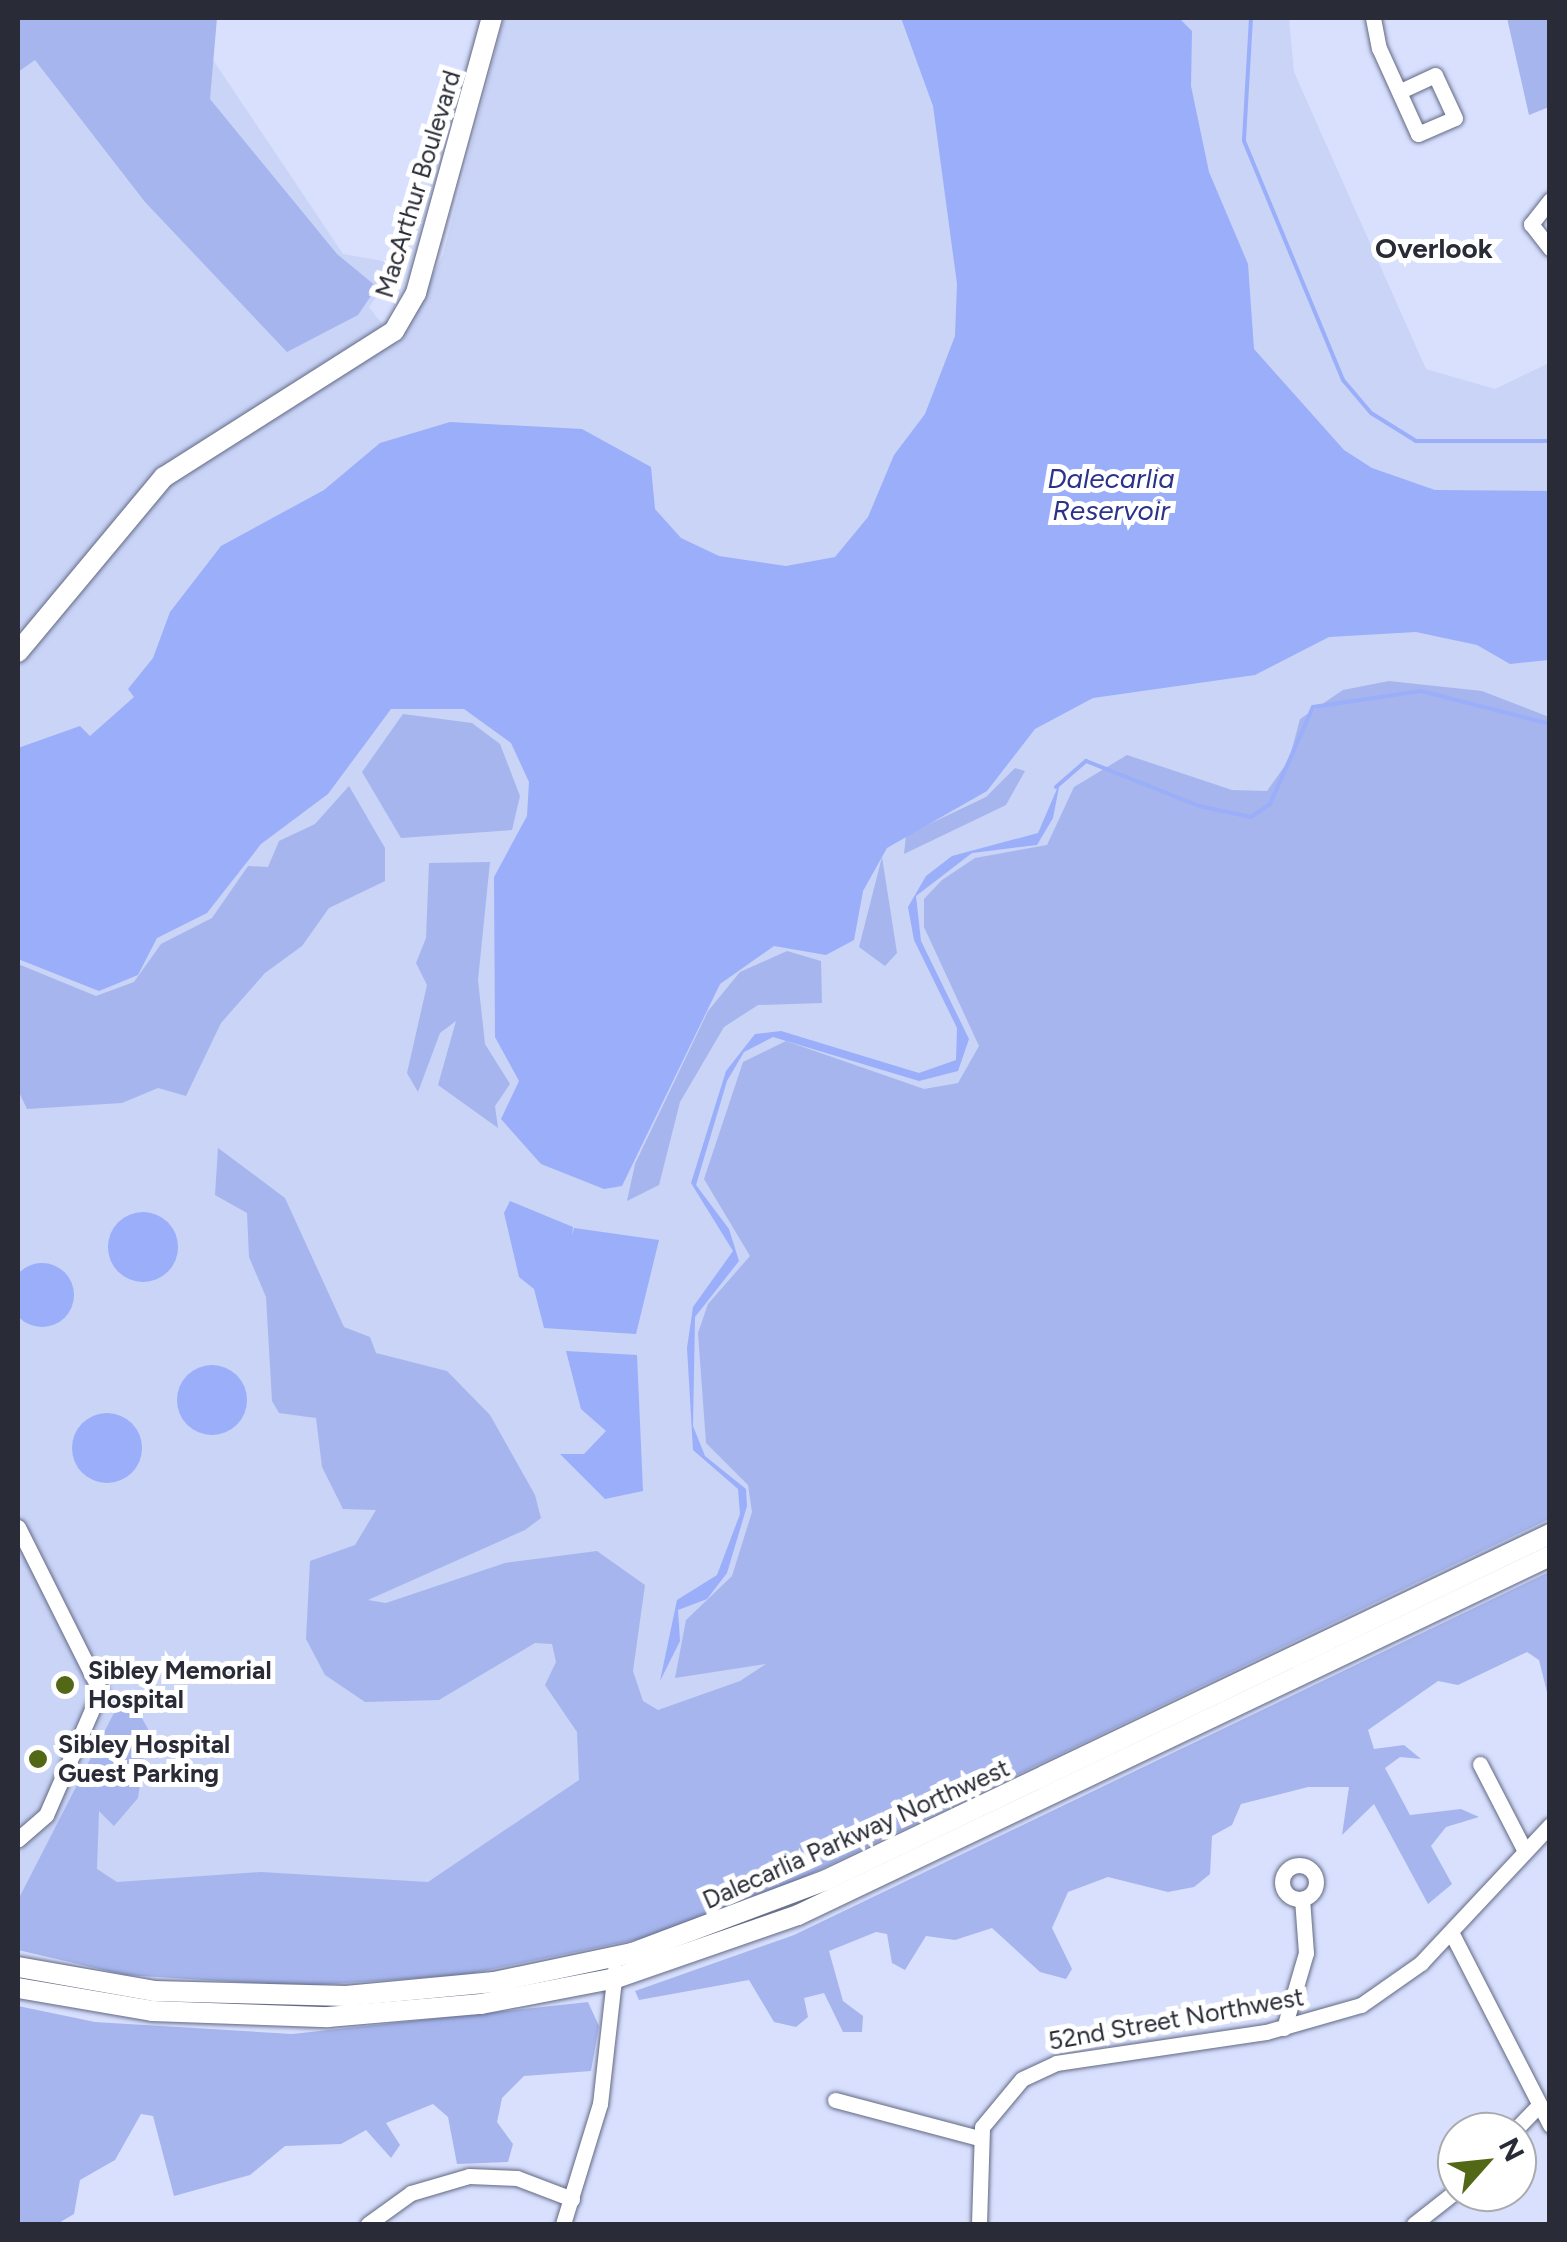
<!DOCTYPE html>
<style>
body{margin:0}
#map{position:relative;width:1567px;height:2242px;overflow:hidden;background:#d8e0fe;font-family:Figtree,sans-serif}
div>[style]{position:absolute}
.built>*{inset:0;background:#c9d4f7}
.green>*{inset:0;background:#a6b5ed}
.water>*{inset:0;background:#9aaefa}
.round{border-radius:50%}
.stream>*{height:4px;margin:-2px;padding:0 2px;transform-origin:2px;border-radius:2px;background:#9aaefa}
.roads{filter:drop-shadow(0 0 2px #626983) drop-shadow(0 0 2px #626983)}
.minor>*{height:15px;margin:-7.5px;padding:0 7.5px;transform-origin:7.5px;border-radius:7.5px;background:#fff}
.minor>.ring{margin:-7.5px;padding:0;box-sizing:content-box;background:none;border:15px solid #fff;border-radius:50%}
.major>*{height:20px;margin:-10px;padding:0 10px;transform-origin:10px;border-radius:10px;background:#fff}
.dots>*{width:28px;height:28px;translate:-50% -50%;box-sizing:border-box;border:5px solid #fff;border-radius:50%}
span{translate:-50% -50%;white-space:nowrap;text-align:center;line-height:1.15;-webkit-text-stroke:10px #fff;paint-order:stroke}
.street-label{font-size:25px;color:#292c37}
.poi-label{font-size:25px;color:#292c37;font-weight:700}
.left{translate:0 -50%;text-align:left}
.neighbourhood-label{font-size:28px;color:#292c37;font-weight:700}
.water-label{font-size:28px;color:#2a3389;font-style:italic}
.frame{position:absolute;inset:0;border:20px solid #292c37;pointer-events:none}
.north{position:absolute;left:1437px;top:2112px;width:100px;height:100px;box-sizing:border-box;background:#fff;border:2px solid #a9abaf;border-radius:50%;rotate:63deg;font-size:28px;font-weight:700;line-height:40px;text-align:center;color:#292c37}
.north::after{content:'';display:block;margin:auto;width:35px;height:45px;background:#536816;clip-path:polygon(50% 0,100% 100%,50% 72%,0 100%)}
</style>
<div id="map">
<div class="built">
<i style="clip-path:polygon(89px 18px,185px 18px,343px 254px,400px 264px,369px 307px,398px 344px,443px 255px,504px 18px,1289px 18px,1294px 72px,1426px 369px,1495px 389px,1549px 363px,1549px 1535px,1076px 1761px,613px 1958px,323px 1991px,18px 1949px,18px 72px)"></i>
</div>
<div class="green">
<i style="clip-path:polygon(18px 18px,217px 18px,210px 99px,337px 254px,377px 287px,358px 315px,287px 352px,145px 202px,35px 60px,18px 72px)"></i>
<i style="clip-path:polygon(1507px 18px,1549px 18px,1549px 107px,1529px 115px)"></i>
<i style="clip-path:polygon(1389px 681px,1482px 691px,1549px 717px,1549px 1519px,798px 1880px,644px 1938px,463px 1975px,301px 1986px,125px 1975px,18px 1950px,18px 1900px,117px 1707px,139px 1713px,148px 1729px,138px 1798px,114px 1826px,99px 1811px,97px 1869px,117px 1882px,261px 1872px,428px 1882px,579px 1780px,577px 1732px,545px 1685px,556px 1662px,552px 1644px,535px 1643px,439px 1700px,365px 1702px,325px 1675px,306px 1639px,310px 1561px,355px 1545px,376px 1510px,343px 1509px,322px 1467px,316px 1418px,279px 1413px,272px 1401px,266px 1297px,249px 1257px,247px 1213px,215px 1195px,218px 1148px,285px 1198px,344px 1327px,370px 1337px,376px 1353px,447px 1371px,490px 1415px,535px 1495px,541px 1518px,525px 1530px,368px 1600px,386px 1603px,505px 1563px,597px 1551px,645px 1585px,633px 1671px,643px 1701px,658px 1710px,740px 1681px,766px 1664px,675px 1678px,686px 1620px,732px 1576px,752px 1512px,748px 1485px,706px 1443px,698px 1333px,708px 1304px,750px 1256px,704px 1179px,743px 1062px,786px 1041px,924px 1089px,958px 1083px,979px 1046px,924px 927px,924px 899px,942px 880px,975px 858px,1047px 845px,1074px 787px,1127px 755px,1232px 790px,1267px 791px,1289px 760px,1300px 719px,1343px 690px)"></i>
<i style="clip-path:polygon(403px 714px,472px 723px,500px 744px,520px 796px,512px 830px,401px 838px,362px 772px)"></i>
<i style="clip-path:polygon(1015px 768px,1025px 771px,1006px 805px,904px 854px,906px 835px,986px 797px)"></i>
<i style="clip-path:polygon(349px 786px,385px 848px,385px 881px,329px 908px,302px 946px,265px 973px,221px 1023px,186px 1096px,158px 1088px,122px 1103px,27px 1109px,18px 1090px,18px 964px,96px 996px,134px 982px,161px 944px,212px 918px,248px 866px,268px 867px,279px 841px,315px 824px)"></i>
<i style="clip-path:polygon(882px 857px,897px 953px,885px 966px,859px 947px)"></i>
<i style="clip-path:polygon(490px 862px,478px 980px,485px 1044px,510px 1084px,495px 1106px,498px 1128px,438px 1085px,456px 1021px,440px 1033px,418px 1092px,407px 1073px,427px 985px,416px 963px,426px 938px,429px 863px)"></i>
<i style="clip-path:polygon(787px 951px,821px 961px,822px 1003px,758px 1005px,724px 1027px,680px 1102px,659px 1185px,627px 1201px,635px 1164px,708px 1011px,740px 972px)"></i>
<i style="clip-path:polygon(1549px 1572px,1549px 1700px,1539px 1660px,1527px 1652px,1458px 1685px,1438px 1681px,1368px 1730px,1374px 1749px,1404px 1745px,1421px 1759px,1400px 1757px,1385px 1768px,1410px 1815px,1461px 1809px,1479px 1817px,1446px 1827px,1431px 1846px,1452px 1884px,1428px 1904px,1374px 1804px,1342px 1835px,1349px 1787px,1308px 1787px,1241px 1804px,1232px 1825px,1212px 1836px,1210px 1874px,1194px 1887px,1168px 1892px,1108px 1877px,1068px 1892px,1052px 1928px,1072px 1969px,1066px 1979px,1040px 1972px,992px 1928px,955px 1940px,926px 1936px,905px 1970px,892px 1963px,887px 1934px,876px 1932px,829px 1951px,843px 2001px,863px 2016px,862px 2032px,843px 2032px,824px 1993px,804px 1998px,808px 2017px,796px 2027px,774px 2022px,749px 1980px,639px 2000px,635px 1991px,794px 1935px)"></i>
<i style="clip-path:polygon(588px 2002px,599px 2026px,591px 2071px,524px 2076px,502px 2098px,497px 2122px,513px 2144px,508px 2162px,457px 2164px,448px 2117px,433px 2104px,386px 2123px,400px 2145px,391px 2158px,366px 2130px,341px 2144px,285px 2146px,250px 2175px,174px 2196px,153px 2116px,141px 2114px,115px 2160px,80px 2180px,74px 2214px,57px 2224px,18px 2224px,18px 2006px,95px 2022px,292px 2034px)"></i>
</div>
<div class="water">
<i style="clip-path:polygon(901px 18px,1179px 18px,1192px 31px,1191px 86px,1209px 172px,1248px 264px,1254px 349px,1344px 450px,1372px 468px,1435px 490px,1549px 491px,1549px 660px,1510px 664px,1477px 645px,1416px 632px,1329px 637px,1255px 675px,1093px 698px,1035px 729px,987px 791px,887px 848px,863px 891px,854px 940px,826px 955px,774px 946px,720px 984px,622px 1186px,604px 1189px,541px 1164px,501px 1119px,519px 1081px,495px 1037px,494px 877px,527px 816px,529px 782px,511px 743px,464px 709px,391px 709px,328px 794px,261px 844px,207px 913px,157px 938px,138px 975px,99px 991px,18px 959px,18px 748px,80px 726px,90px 736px,134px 697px,128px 689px,153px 658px,170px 612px,221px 546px,324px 490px,380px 443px,450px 422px,582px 429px,651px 467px,655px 509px,681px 538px,719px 556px,786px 566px,835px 557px,868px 517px,894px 455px,925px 414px,955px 336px,957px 284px,933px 106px)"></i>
<i style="clip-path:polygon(1060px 782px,1053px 818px,1037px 845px,972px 853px,916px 896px,921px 941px,969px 1039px,958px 1071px,919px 1081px,773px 1037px,744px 1052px,727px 1081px,696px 1185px,729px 1229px,739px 1261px,695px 1317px,693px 1426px,705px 1456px,746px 1489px,747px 1506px,727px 1573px,707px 1599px,678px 1610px,680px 1641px,660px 1681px,677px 1600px,717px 1575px,740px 1514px,738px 1489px,693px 1450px,687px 1348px,693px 1307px,733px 1251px,691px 1183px,726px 1071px,755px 1034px,781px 1031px,919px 1073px,956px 1060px,957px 1028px,914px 940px,908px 907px,926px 876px,952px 856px,1038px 833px)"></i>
<i style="clip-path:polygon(510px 1201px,573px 1227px,572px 1236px,574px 1228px,659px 1240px,636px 1334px,544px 1328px,534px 1289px,519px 1277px,504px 1213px)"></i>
<i class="round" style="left:108px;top:1212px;width:70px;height:70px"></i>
<i class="round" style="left:10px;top:1263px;width:64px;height:64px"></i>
<i style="clip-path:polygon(566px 1351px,637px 1355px,643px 1491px,605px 1499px,560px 1454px,584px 1454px,606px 1431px,581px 1409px)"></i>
<i class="round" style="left:177px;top:1365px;width:70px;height:70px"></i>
<i class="round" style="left:72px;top:1413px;width:70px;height:70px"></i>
</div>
<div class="stream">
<i style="left:1251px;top:18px;width:123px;rotate:93.3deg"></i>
<i style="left:1244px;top:141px;width:259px;rotate:67.5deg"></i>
<i style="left:1343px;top:380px;width:43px;rotate:49.7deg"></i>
<i style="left:1371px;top:413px;width:53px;rotate:31.9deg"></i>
<i style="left:1416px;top:441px;width:134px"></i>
<i style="left:1056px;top:787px;width:40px;rotate:-41deg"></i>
<i style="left:1086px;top:761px;width:122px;rotate:21.7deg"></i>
<i style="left:1199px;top:806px;width:53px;rotate:11.9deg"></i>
<i style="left:1251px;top:817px;width:23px;rotate:-34deg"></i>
<i style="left:1270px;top:804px;width:106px;rotate:-66.1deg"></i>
<i style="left:1313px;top:707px;width:109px;rotate:-8.4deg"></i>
<i style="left:1421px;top:691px;width:133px;rotate:14.3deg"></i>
</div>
<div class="roads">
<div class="minor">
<i style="left:1373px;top:18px;width:31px;rotate:79deg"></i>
<i style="left:1379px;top:48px;width:94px;rotate:65.6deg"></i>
<i style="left:1418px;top:134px;width:40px;rotate:-23.4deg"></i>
<i style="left:1455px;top:118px;width:47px;rotate:-114.9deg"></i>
<i style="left:1435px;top:75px;width:38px;rotate:155deg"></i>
<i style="left:1550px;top:200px;width:31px;rotate:128deg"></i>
<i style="left:1531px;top:224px;width:31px;rotate:52deg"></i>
<i style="left:18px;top:1527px;width:183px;rotate:63.4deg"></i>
<i style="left:100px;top:1691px;width:135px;rotate:113.5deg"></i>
<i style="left:46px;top:1815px;width:37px;rotate:139deg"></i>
<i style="left:1480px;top:1764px;width:98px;rotate:62.7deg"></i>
<i class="ring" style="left:1282px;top:1865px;width:19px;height:19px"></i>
<i style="left:1451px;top:1932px;width:217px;rotate:62.8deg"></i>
<i style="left:1284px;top:2028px;width:78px;rotate:-73.7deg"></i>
<i style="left:1306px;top:1953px;width:54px;rotate:-94.2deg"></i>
<i style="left:835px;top:2100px;width:149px;rotate:14.8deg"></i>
<i style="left:1513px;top:2132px;width:37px;rotate:-46deg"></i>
<i style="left:368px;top:2224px;width:53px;rotate:-35.8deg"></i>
<i style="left:411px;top:2193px;width:60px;rotate:-16.3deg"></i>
<i style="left:469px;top:2176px;width:48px;rotate:2.4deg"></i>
<i style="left:517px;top:2178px;width:59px;rotate:20.9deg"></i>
<i style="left:563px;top:2224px;width:126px;rotate:-72.9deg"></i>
<i style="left:600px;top:2104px;width:135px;rotate:-83.6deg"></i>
<i style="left:979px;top:2224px;width:97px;rotate:-88.2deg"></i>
<i style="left:982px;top:2127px;width:62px;rotate:-50.2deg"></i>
<i style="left:1022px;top:2079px;width:38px;rotate:-25deg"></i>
<i style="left:1056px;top:2063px;width:212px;rotate:-8.4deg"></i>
<i style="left:1266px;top:2032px;width:99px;rotate:-15.9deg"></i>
<i style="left:1361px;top:2005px;width:73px;rotate:-35deg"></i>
<i style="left:1421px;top:1963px;width:189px;rotate:-46.9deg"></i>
<i style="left:1414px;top:2224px;width:55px;rotate:-38.3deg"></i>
</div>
<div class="major">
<i style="left:18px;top:652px;width:228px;rotate:-50.2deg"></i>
<i style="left:164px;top:477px;width:272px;rotate:-32.4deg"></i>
<i style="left:394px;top:331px;width:44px;rotate:-59.9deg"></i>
<i style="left:416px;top:293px;width:285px;rotate:-74.6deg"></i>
<i style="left:18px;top:1967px;width:138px;rotate:10deg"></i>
<i style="left:154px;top:1991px;width:192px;rotate:1.5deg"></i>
<i style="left:346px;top:1996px;width:149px;rotate:-5.4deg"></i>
<i style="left:494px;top:1982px;width:141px;rotate:-11.9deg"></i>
<i style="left:632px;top:1953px;width:207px;rotate:-20.6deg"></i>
<i style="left:826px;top:1880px;width:802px;rotate:-25.54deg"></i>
<i style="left:18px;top:1988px;width:136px;rotate:9.7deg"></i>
<i style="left:152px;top:2011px;width:176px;rotate:2deg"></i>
<i style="left:328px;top:2017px;width:154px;rotate:-4.9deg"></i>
<i style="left:481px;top:2004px;width:137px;rotate:-10.9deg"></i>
<i style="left:616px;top:1978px;width:193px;rotate:-19.1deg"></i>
<i style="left:798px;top:1915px;width:833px;rotate:-25.52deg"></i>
</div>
</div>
<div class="dots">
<i style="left:65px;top:1685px;background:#536816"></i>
<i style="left:38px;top:1759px;background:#536816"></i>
</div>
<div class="street-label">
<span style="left:418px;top:184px;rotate:-73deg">MacArthur Boulevard</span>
<span style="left:856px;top:1834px;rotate:-24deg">Dalecarlia Parkway Northwest</span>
<span style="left:1176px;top:2019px;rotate:-10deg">52nd Street Northwest</span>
</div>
<div class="poi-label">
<span class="left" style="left:88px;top:1685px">Sibley Memorial<br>Hospital</span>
<span class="left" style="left:58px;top:1759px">Sibley Hospital<br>Guest Parking</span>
</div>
<div class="neighbourhood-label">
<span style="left:1434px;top:248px">Overlook</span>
</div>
<div class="water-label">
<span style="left:1111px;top:494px">Dalecarlia<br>Reservoir</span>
</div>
<div class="frame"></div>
<div class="north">N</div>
</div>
